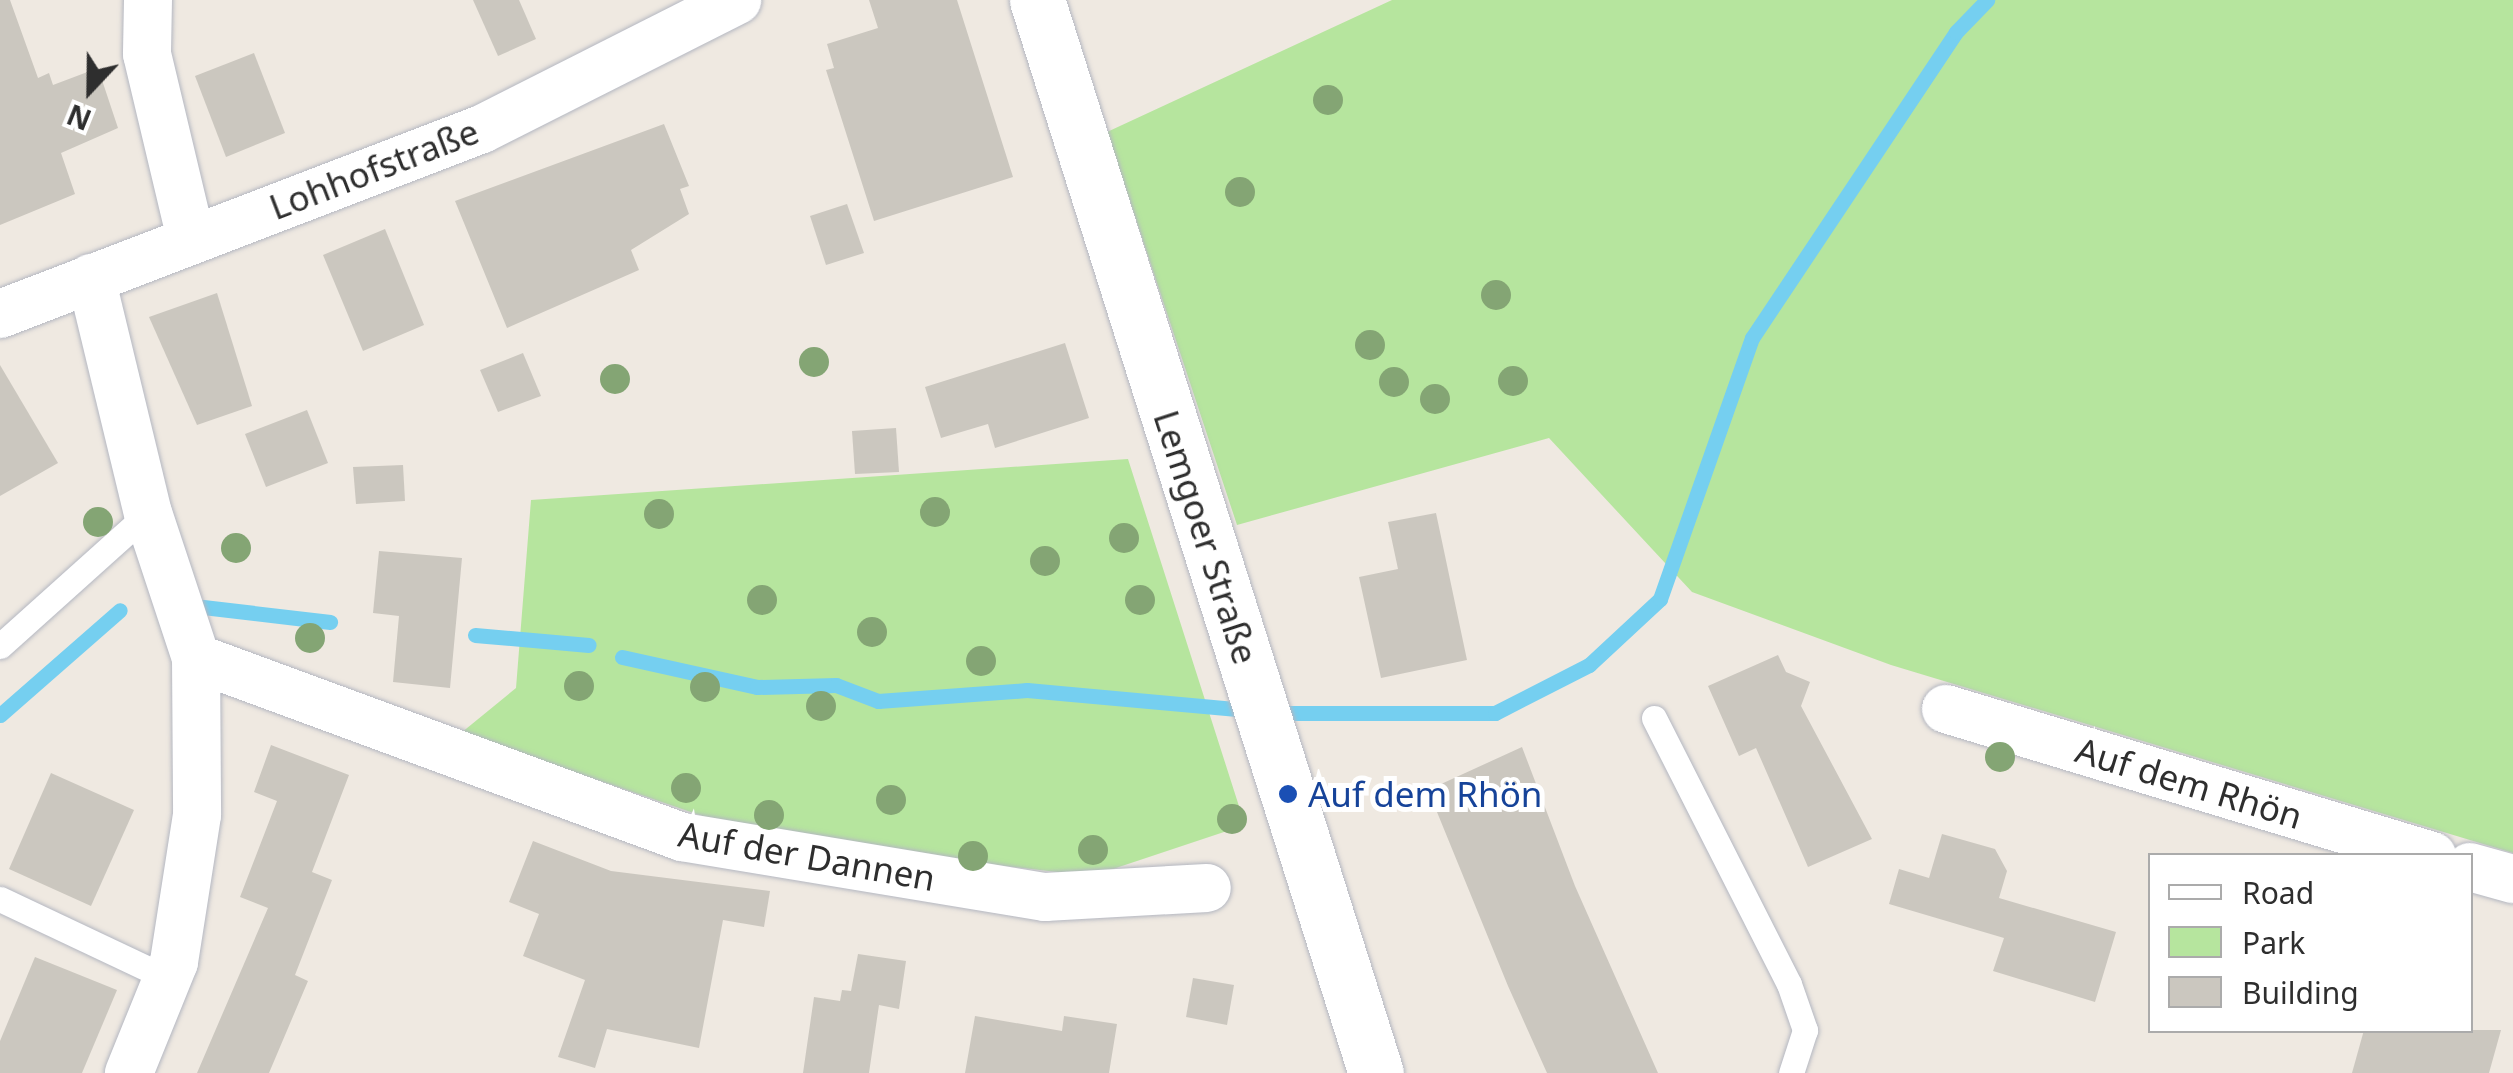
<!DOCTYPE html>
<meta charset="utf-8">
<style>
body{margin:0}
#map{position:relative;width:2513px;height:1073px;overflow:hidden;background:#efe9e1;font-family:"Noto Sans",sans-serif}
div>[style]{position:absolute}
.green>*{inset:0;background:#b6e59e}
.stream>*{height:15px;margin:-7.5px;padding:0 7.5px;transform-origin:7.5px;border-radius:7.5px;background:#75cff0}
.building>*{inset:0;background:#cbc7bf}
.roads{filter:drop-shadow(0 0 2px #b4b7c1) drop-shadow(0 0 2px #b4b7c1)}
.lane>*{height:25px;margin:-12.5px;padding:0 12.5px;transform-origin:12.5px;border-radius:12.5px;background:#fff}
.street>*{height:48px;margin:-24px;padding:0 24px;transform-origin:24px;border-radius:24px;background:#fff}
.secondary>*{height:55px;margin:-27.5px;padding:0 27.5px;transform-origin:27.5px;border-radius:27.5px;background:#fff}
.trees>*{width:30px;height:30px;margin:-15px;border-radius:50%;background:#84a574}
.dots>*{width:28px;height:28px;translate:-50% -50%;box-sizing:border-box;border:5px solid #fff;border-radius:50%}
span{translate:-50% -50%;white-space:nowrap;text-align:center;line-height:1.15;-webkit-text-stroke:10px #fff;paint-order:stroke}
.street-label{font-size:35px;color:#2e2e2e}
.transit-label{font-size:35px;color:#164399}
.left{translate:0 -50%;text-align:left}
.legend{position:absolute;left:2148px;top:853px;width:325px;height:180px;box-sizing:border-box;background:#fff;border:2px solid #ababab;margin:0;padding:12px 18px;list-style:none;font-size:30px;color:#2e2e2e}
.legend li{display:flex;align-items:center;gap:20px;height:50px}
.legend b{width:50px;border:2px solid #ababab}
.north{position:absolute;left:40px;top:40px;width:100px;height:100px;-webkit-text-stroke:8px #fff;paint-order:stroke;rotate:202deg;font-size:28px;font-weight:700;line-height:40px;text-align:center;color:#2e2e2e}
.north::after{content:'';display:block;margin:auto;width:35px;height:45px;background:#2e2e2e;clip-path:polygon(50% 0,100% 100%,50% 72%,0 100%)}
</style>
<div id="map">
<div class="green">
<i style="clip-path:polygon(1392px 0,2513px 0,2513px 853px,1891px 665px,1692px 592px,1549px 438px,1237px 525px,1107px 132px)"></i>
<i style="clip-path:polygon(1128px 459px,1245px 825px,1092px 876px,769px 839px,461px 733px,516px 688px,531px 500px)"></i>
</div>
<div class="stream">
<i style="left:203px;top:607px;width:128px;rotate:6.7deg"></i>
<i style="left:475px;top:635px;width:114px;rotate:5deg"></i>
<i style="left:622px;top:657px;width:138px;rotate:12.5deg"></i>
<i style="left:757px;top:687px;width:79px;rotate:-1.5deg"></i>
<i style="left:836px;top:685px;width:45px;rotate:20.9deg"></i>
<i style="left:878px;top:701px;width:149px;rotate:-4.2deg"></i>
<i style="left:1027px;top:690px;width:222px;rotate:5.2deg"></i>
<i style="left:1271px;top:713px;width:224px"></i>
<i style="left:1495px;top:713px;width:106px;rotate:-27.1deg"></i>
<i style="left:1589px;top:665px;width:97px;rotate:-42.9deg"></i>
<i style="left:1660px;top:599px;width:277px;rotate:-70.6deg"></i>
<i style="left:1752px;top:338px;width:368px;rotate:-56.3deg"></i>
<i style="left:1956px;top:32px;width:45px;rotate:-45.9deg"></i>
<i style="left:0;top:715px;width:159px;rotate:-41.2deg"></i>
</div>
<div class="building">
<i style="clip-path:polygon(0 0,10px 0,38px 78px,49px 73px,53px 85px,98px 68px,118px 128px,61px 153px,75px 194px,0 225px)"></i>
<i style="clip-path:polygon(473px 0,519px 0,536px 39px,498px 56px)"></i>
<i style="clip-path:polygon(869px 0,957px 0,1013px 177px,874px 221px,826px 70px,834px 68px,827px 44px,878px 28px)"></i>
<i style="clip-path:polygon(254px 53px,285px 133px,226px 157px,195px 76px)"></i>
<i style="clip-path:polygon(664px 124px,689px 186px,680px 189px,689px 214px,631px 250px,639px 270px,507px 328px,455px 201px)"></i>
<i style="clip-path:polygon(847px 204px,864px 253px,826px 265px,810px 216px)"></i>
<i style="clip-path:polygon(385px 229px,424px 325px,363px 351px,323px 255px)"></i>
<i style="clip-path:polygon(217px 293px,252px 406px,197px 425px,149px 317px)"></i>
<i style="clip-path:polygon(1065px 343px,1089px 418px,995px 448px,988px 424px,941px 438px,925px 387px)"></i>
<i style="clip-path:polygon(523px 353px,541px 396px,498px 412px,480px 370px)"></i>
<i style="clip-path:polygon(0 365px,58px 463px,0 496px)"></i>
<i style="clip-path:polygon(307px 410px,328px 463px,266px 487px,245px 434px)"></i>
<i style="clip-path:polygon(896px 428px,899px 472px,855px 474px,852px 431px)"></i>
<i style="clip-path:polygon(403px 465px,405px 501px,356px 504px,353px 467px)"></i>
<i style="clip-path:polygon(1436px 513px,1467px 660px,1381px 678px,1359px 577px,1398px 569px,1388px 522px)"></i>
<i style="clip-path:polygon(379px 551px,462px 558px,450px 688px,393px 682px,399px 616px,373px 613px)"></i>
<i style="clip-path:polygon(1778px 655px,1786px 672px,1810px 682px,1801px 706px,1872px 839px,1808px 867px,1756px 748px,1739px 756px,1708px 686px)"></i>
<i style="clip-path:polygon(271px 745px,349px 775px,312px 872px,332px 880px,295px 975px,308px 981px,269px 1073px,197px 1073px,268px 908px,240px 897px,277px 801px,254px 792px)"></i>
<i style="clip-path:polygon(1522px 747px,1575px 886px,1658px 1073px,1547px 1073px,1508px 986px,1428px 790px)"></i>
<i style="clip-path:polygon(51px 773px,134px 810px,91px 906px,9px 869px)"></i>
<i style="clip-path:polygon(1942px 834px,1995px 849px,2007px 871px,1999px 898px,2116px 932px,2095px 1002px,1993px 971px,2004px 938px,1889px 904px,1899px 869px,1929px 878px)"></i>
<i style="clip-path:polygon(533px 841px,611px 871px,770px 891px,764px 927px,723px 920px,699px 1048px,607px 1029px,595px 1068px,558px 1057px,585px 980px,523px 956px,539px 914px,509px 902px)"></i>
<i style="clip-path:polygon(858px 954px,906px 961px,899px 1009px,879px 1005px,869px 1073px,803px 1073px,814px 997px,840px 1001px,842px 990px,851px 991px)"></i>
<i style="clip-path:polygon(35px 957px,117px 990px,82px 1073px,0 1073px,0 1041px)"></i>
<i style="clip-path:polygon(1193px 978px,1234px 985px,1227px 1025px,1186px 1017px)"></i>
<i style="clip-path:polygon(975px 1016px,1062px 1031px,1064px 1016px,1117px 1024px,1109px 1073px,965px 1073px)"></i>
<i style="clip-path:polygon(2364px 1030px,2501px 1030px,2489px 1073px,2352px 1073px)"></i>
</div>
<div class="roads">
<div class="lane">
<i style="left:0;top:646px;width:199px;rotate:-41.9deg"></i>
<i style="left:1654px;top:718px;width:298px;rotate:63.1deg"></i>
<i style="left:1789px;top:984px;width:49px;rotate:70.8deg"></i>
<i style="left:1805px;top:1030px;width:45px;rotate:108deg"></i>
<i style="left:0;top:899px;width:185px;rotate:25.3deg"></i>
</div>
<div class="street">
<i style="left:148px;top:0;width:54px;rotate:91.1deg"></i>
<i style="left:147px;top:54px;width:190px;rotate:76.6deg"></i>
<i style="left:91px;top:278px;width:242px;rotate:76.4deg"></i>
<i style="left:148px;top:513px;width:153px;rotate:71.7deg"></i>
<i style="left:196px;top:658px;width:157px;rotate:89.6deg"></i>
<i style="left:197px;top:815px;width:149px;rotate:98.9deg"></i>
<i style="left:174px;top:962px;width:120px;rotate:112.1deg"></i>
<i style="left:0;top:314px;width:516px;rotate:-21deg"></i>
<i style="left:482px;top:129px;width:286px;rotate:-26.8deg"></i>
<i style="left:196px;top:658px;width:518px;rotate:20.22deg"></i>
<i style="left:682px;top:837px;width:368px;rotate:9.4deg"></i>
<i style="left:1045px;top:897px;width:162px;rotate:-3.2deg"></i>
<i style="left:1946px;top:709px;width:508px;rotate:16.83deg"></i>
<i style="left:2470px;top:867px;width:45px;rotate:15.6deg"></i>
</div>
<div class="secondary">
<i style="left:1037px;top:0;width:1125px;rotate:72.47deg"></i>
</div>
</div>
<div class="trees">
<i style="left:1328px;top:100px"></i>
<i style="left:1240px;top:192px"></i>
<i style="left:1496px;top:295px"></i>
<i style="left:1370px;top:345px"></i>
<i style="left:814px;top:362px"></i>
<i style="left:615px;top:379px"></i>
<i style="left:1513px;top:381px"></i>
<i style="left:1394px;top:382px"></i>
<i style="left:1435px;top:399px"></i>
<i style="left:935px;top:512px"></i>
<i style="left:659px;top:514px"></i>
<i style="left:98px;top:522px"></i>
<i style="left:1124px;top:538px"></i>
<i style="left:236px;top:548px"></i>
<i style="left:1045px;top:561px"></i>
<i style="left:762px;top:600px"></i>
<i style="left:1140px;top:600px"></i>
<i style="left:872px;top:632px"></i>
<i style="left:310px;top:638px"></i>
<i style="left:981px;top:661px"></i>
<i style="left:579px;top:686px"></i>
<i style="left:705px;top:687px"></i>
<i style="left:821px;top:706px"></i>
<i style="left:2000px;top:757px"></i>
<i style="left:686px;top:788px"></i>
<i style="left:891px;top:800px"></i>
<i style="left:769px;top:815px"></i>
<i style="left:1232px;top:819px"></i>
<i style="left:1093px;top:850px"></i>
<i style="left:973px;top:856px"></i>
</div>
<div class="dots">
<i style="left:1288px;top:794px;background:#1a4fb4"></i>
</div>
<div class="street-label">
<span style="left:374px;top:169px;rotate:-21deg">Lohhofstraße</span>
<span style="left:1206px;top:537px;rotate:72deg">Lemgoer Straße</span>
<span style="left:2189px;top:783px;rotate:17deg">Auf dem Rhön</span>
<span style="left:807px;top:856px;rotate:10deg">Auf der Dannen</span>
</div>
<div class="transit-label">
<span class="left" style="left:1308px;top:794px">Auf dem Rhön</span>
</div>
<ul class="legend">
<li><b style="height:12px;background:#fff"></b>Road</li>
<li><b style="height:28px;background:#b6e59e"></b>Park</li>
<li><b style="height:28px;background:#cbc7bf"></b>Building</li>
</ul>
<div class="north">N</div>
</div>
